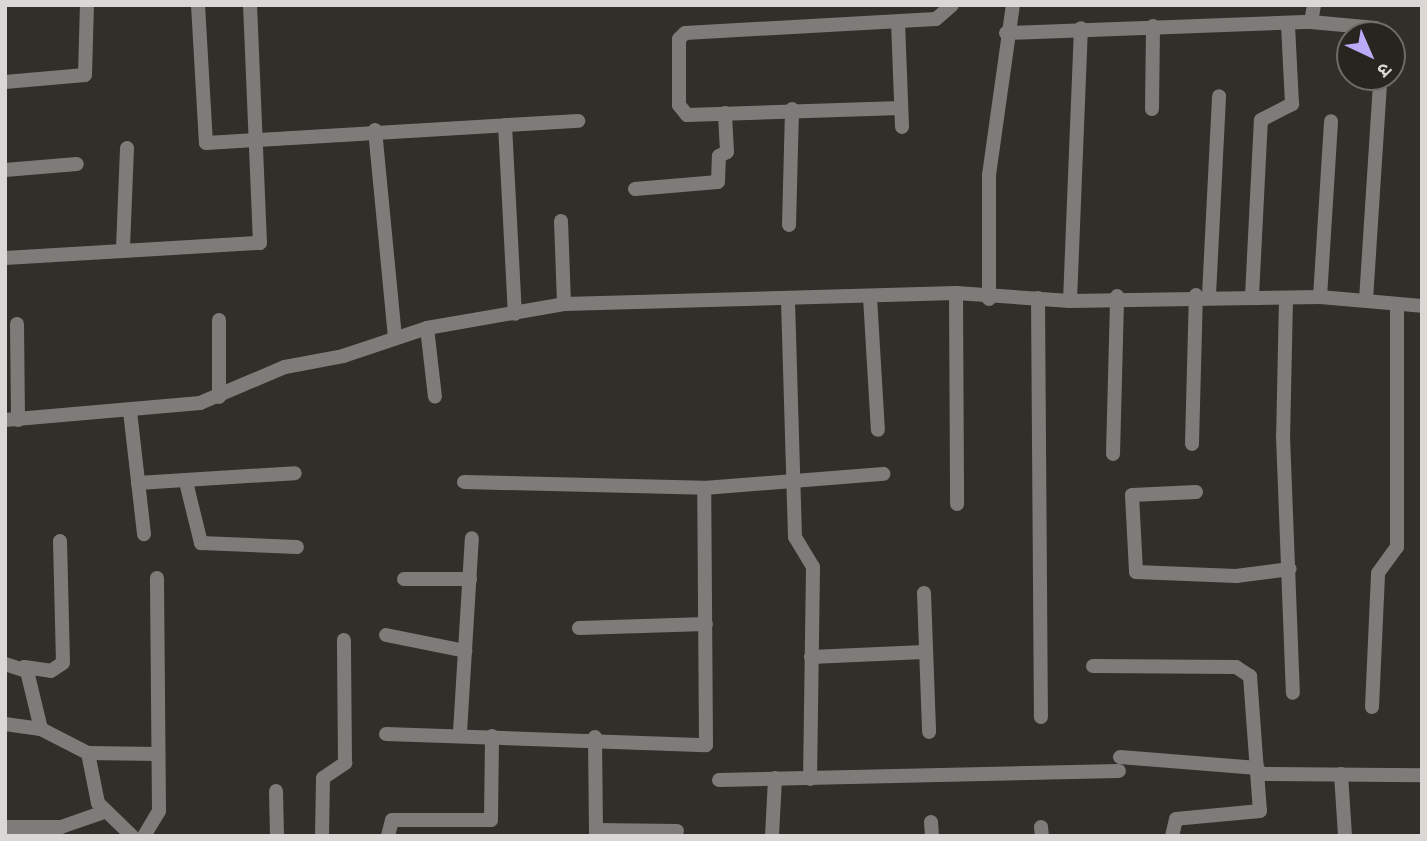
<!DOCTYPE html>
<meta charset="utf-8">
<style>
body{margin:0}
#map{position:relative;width:1427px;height:841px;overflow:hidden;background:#322e29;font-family:"Times New Roman","Noto Sans Devanagari",serif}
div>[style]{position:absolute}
.minor>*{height:14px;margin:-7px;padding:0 7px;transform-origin:7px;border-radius:7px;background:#7d7c79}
span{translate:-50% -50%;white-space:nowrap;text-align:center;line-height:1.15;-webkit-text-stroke:5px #28241f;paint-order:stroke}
.frame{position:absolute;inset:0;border:7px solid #dad7d4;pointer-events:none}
.north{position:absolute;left:1336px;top:21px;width:70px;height:70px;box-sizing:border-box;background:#28241f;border:2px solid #6f6c67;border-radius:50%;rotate:136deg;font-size:19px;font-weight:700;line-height:28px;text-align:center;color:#dad7d4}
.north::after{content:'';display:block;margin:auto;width:24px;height:32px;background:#baaaf7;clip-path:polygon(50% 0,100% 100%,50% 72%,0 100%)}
</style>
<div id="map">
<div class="minor">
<i style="left:198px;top:5px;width:138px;rotate:86.7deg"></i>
<i style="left:206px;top:143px;width:373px;rotate:-3.4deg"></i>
<i style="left:898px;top:22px;width:105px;rotate:87.8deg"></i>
<i style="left:1311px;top:22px;width:17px;rotate:-80deg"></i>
<i style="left:1006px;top:33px;width:305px;rotate:-2.1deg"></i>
<i style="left:1311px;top:22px;width:65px;rotate:5.3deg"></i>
<i style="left:5px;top:82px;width:80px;rotate:-5deg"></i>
<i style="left:85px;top:75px;width:70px;rotate:-88.4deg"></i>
<i style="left:901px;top:108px;width:214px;rotate:178.1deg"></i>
<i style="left:687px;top:115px;width:13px;rotate:-129deg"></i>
<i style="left:679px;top:105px;width:66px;rotate:-90deg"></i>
<i style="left:679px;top:39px;width:8px;rotate:-45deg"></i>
<i style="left:685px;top:33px;width:251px;rotate:-3.2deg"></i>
<i style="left:936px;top:19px;width:21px;rotate:-41deg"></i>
<i style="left:1152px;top:109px;width:83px;rotate:-89.3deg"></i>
<i style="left:505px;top:125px;width:189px;rotate:87deg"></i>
<i style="left:375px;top:130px;width:208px;rotate:84.5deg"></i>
<i style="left:5px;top:170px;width:72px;rotate:-4.8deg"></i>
<i style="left:635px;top:189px;width:83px;rotate:-4.8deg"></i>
<i style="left:718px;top:182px;width:26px;rotate:-88deg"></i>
<i style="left:719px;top:156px;width:9px;rotate:-27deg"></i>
<i style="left:727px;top:152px;width:39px;rotate:-93deg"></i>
<i style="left:561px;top:221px;width:83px;rotate:87.9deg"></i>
<i style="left:789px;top:225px;width:116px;rotate:-88.5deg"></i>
<i style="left:123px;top:248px;width:100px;rotate:-87.7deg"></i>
<i style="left:5px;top:258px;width:255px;rotate:-3.4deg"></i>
<i style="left:260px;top:243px;width:238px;rotate:-92.4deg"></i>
<i style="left:956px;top:293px;width:211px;rotate:89.7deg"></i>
<i style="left:1209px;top:295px;width:199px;rotate:-87.1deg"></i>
<i style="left:1252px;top:296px;width:176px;rotate:-87.1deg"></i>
<i style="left:1261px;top:120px;width:35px;rotate:-27deg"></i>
<i style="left:1292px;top:104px;width:80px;rotate:-92.9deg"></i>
<i style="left:870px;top:297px;width:133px;rotate:86.6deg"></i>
<i style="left:1320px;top:297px;width:176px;rotate:-86.4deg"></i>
<i style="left:1038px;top:298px;width:419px;rotate:89.6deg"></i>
<i style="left:1286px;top:298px;width:138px;rotate:91.2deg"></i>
<i style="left:1283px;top:436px;width:257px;rotate:87.8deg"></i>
<i style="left:989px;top:299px;width:124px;rotate:-90deg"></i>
<i style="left:989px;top:175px;width:172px;rotate:-82deg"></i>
<i style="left:1366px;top:300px;width:218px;rotate:-86.3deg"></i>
<i style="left:788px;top:301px;width:236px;rotate:88.3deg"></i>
<i style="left:795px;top:537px;width:35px;rotate:59deg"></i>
<i style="left:813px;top:567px;width:212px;rotate:90.8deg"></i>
<i style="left:1070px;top:301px;width:273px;rotate:-87.7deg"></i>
<i style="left:219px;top:320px;width:77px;rotate:90deg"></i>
<i style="left:17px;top:324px;width:96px;rotate:89.4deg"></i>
<i style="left:427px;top:328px;width:69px;rotate:83.4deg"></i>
<i style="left:130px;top:411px;width:124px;rotate:83.5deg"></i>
<i style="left:5px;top:420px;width:196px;rotate:-5deg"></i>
<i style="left:200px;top:403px;width:92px;rotate:-23deg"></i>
<i style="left:285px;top:367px;width:59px;rotate:-10.7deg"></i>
<i style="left:343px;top:356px;width:89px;rotate:-18.4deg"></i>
<i style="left:427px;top:328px;width:139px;rotate:-9.9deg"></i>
<i style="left:564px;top:304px;width:392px;rotate:-1.6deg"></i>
<i style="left:956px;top:293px;width:114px;rotate:4deg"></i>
<i style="left:1070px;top:301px;width:250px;rotate:-0.9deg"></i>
<i style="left:1320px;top:297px;width:102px;rotate:5deg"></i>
<i style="left:1192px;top:444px;width:149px;rotate:-88.5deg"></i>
<i style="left:1113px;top:454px;width:158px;rotate:-88.5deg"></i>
<i style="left:186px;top:482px;width:63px;rotate:76.2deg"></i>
<i style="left:201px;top:543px;width:96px;rotate:2.4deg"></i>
<i style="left:464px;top:482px;width:240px;rotate:1.4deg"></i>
<i style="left:704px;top:488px;width:180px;rotate:-4.5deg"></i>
<i style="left:138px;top:483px;width:157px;rotate:-3.6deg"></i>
<i style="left:1196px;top:492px;width:64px;rotate:177.3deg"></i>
<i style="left:1132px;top:495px;width:77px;rotate:87deg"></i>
<i style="left:1136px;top:572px;width:100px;rotate:2.3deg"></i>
<i style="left:1236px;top:576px;width:54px;rotate:-7.4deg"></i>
<i style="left:404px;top:579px;width:66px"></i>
<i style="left:924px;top:593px;width:139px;rotate:87.9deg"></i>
<i style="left:579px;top:628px;width:127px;rotate:-1.8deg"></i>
<i style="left:386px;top:635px;width:81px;rotate:11.4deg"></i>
<i style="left:811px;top:657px;width:113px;rotate:-2.5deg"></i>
<i style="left:5px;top:664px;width:23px;rotate:18deg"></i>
<i style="left:27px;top:671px;width:60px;rotate:76.4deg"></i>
<i style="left:41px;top:729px;width:53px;rotate:27.1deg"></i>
<i style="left:88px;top:753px;width:51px;rotate:78.7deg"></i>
<i style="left:98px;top:803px;width:47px;rotate:44.1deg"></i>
<i style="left:1093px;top:666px;width:143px;rotate:0.4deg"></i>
<i style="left:1236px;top:667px;width:17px;rotate:33deg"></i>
<i style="left:1250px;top:676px;width:135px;rotate:85.8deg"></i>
<i style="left:1260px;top:811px;width:84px;rotate:174.6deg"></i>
<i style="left:1176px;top:819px;width:17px;rotate:103deg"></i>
<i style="left:24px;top:667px;width:27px;rotate:8deg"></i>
<i style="left:51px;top:671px;width:14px;rotate:-34deg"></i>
<i style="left:63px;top:663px;width:122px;rotate:-91.4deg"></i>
<i style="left:1372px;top:707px;width:134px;rotate:-87.4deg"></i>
<i style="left:1378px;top:573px;width:32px;rotate:-54deg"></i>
<i style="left:1397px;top:547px;width:243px;rotate:-90deg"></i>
<i style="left:5px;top:724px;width:36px;rotate:8deg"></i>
<i style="left:460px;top:732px;width:194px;rotate:-86.5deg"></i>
<i style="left:386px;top:734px;width:320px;rotate:2deg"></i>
<i style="left:706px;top:745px;width:257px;rotate:-90.4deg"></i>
<i style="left:595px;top:737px;width:99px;rotate:89.4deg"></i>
<i style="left:88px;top:753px;width:70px;rotate:0.8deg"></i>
<i style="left:1120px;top:757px;width:138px;rotate:4.6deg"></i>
<i style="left:1259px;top:774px;width:163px;rotate:0.4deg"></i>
<i style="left:1341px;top:774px;width:62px;rotate:86.3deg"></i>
<i style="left:719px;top:780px;width:400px;rotate:-1.3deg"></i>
<i style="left:276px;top:791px;width:45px;rotate:88.7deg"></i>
<i style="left:931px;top:822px;width:14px;rotate:86deg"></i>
<i style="left:5px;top:827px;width:56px"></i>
<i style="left:61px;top:827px;width:46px;rotate:-19.2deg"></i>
<i style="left:1041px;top:827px;width:9px;rotate:84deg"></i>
<i style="left:596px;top:830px;width:81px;rotate:0.7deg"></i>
<i style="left:144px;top:836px;width:29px;rotate:-59deg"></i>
<i style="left:159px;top:811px;width:233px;rotate:-90.5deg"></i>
<i style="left:322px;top:836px;width:58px;rotate:-89deg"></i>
<i style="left:323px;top:778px;width:27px;rotate:-34deg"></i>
<i style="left:345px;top:763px;width:123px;rotate:-90.5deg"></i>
<i style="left:388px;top:836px;width:16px;rotate:-76deg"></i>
<i style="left:392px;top:820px;width:99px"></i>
<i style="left:491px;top:820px;width:84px;rotate:-89.3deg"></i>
<i style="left:772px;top:836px;width:58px;rotate:-87deg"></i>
</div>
<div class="frame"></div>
<div class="north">उ</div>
</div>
